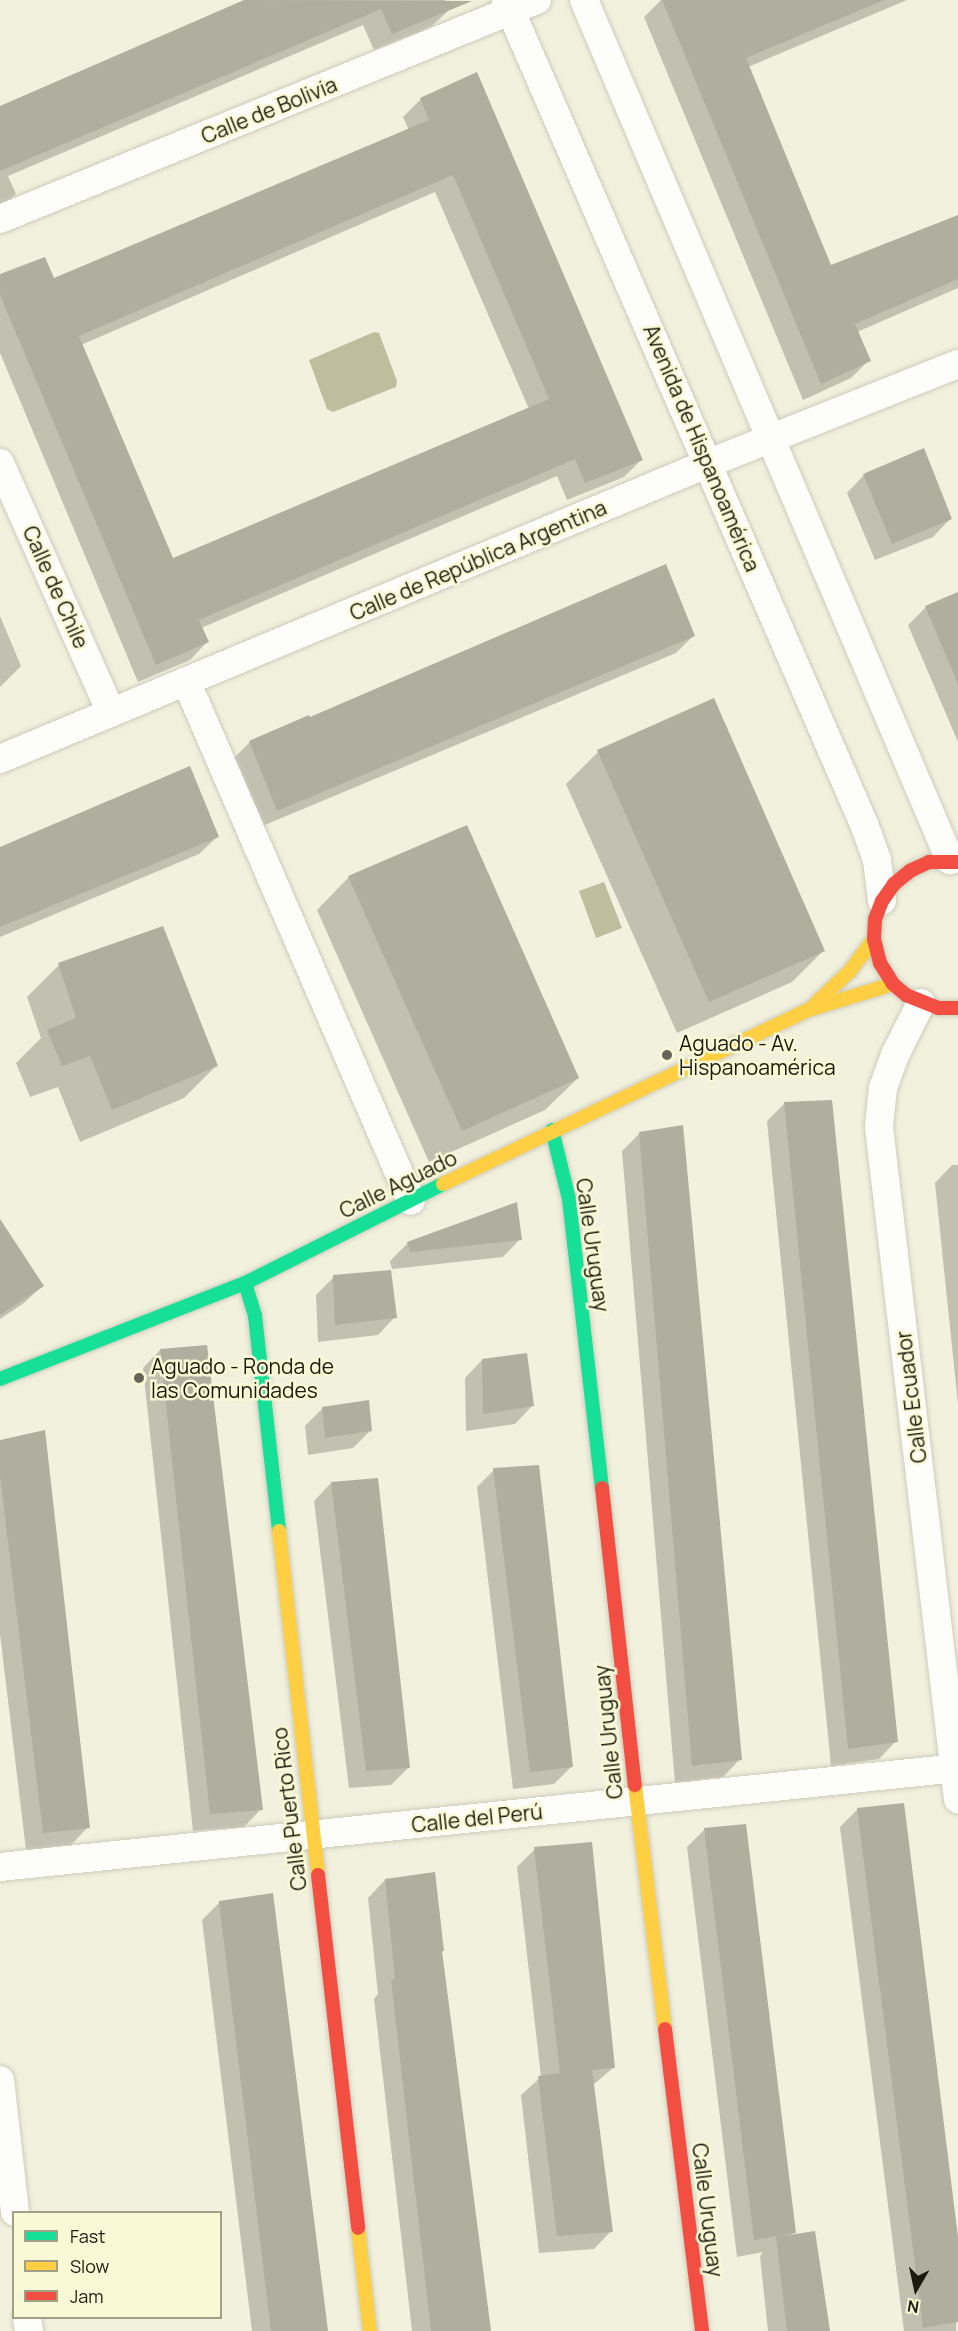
<!DOCTYPE html>
<meta charset="utf-8">
<style>
body{margin:0}
#map{position:relative;width:958px;height:2331px;overflow:hidden;background:#f2f1de;font-family:Manrope,sans-serif}
div>[style]{position:absolute}
.water>*{inset:0;background:#bebd9e}
.shadow>*{inset:0;background:#0003}
.building>*{inset:0;background:#afae9f}
.roads{filter:drop-shadow(0 0 2px #cdccbc) drop-shadow(0 0 2px #cdccbc)}
.street>*{height:28px;margin:-14px;padding:0 14px;transform-origin:14px;border-radius:14px;background:#fdfdfa}
.fast>*{height:14px;margin:-7px;padding:0 7px;transform-origin:7px;border-radius:7px;background:#16e098}
.slow>*{height:14px;margin:-7px;padding:0 7px;transform-origin:7px;border-radius:7px;background:#ffcf43}
.jam>*{height:14px;margin:-7px;padding:0 7px;transform-origin:7px;border-radius:7px;background:#f24e42}
.dots>*{width:16px;height:16px;translate:-50% -50%;box-sizing:border-box;border:3px solid #faf9d6;border-radius:50%}
span{translate:-50% -50%;white-space:nowrap;text-align:center;line-height:1.15;-webkit-text-stroke:5px #faf9d6;paint-order:stroke}
.street-label{font-size:21px;color:#1b1a0e}
.poi-label{font-size:21px;color:#1b1a0e}
.left{translate:0 -50%;text-align:left}
.legend{position:absolute;left:12px;top:2211px;width:210px;height:108px;box-sizing:border-box;background:#faf9d6;border:2px solid #a1a086;margin:0;padding:8px 10px;list-style:none;font-size:18px;color:#1b1a0e}
.legend li{display:flex;align-items:center;gap:12px;height:30px}
.legend b{width:30px;border:2px solid #a1a086}
.north{position:absolute;left:886px;top:2259px;width:60px;height:60px;-webkit-text-stroke:4px #faf9d6;paint-order:stroke;rotate:189deg;font-size:16px;font-weight:700;line-height:24px;text-align:center;color:#1b1a0e}
.north::after{content:'';display:block;margin:auto;width:21px;height:27px;background:#1b1a0e;clip-path:polygon(50% 0,100% 100%,50% 72%,0 100%)}
</style>
<div id="map">
<div class="water">
<i style="clip-path:polygon(374px 332px,379px 333px,397px 381px,396px 387px,333px 412px,327px 409px,309px 360px)"></i>
<i style="clip-path:polygon(604px 882px,622px 928px,596px 938px,579px 891px)"></i>
</div>
<div class="shadow">
<i style="clip-path:polygon(247px 0,445px 0,449px 10px,431px 27px,374px 50px,363px 25px,8px 176px,16px 194px,0 210px,0 108px)"></i>
<i style="clip-path:polygon(661px 0,907px 0,748px 67px,830px 267px,958px 217px,958px 288px,857px 332px,869px 360px,851px 378px,803px 400px,644px 17px)"></i>
<i style="clip-path:polygon(evenodd,421px 99px,641px 460px,624px 477px,567px 500px,557px 476px,201px 628px,207px 642px,190px 660px,138px 682px,0 353px,0 276px,53px 280px,409px 130px,403px 117px,421px 99px,435px 192px,529px 409px,172px 560px,81px 345px,435px 192px)"></i>
<i style="clip-path:polygon(864px 475px,950px 519px,933px 537px,875px 560px,847px 493px)"></i>
<i style="clip-path:polygon(958px 594px,958px 742px,908px 625px,925px 608px)"></i>
<i style="clip-path:polygon(0 616px,21px 666px,0 687px)"></i>
<i style="clip-path:polygon(693px 636px,676px 653px,260px 827px,232px 760px,250px 742px,309px 719px)"></i>
<i style="clip-path:polygon(598px 752px,824px 950px,792px 982px,677px 1033px,566px 784px)"></i>
<i style="clip-path:polygon(217px 837px,199px 854px,0 937px,0 848px)"></i>
<i style="clip-path:polygon(349px 877px,578px 1078px,545px 1110px,429px 1162px,317px 910px)"></i>
<i style="clip-path:polygon(59px 965px,216px 1066px,184px 1098px,80px 1142px,58px 1087px,30px 1097px,16px 1063px,41px 1038px,27px 997px)"></i>
<i style="clip-path:polygon(785px 1103px,896px 1741px,879px 1759px,831px 1766px,767px 1121px)"></i>
<i style="clip-path:polygon(640px 1133px,740px 1759px,723px 1777px,675px 1783px,622px 1151px)"></i>
<i style="clip-path:polygon(952px 1165px,958px 1165px,958px 1404px,935px 1183px)"></i>
<i style="clip-path:polygon(0 1221px,42px 1286px,24px 1303px,0 1319px)"></i>
<i style="clip-path:polygon(520px 1239px,503px 1257px,392px 1269px,390px 1261px,408px 1243px)"></i>
<i style="clip-path:polygon(334px 1277px,395px 1317px,378px 1335px,318px 1342px,316px 1295px)"></i>
<i style="clip-path:polygon(160px 1350px,261px 1809px,244px 1827px,193px 1831px,143px 1368px)"></i>
<i style="clip-path:polygon(482px 1360px,532px 1406px,515px 1424px,466px 1431px,465px 1378px)"></i>
<i style="clip-path:polygon(322px 1409px,371px 1430px,353px 1448px,308px 1455px,305px 1426px)"></i>
<i style="clip-path:polygon(0 1441px,88px 1827px,71px 1845px,26px 1850px,0 1634px)"></i>
<i style="clip-path:polygon(494px 1470px,572px 1766px,554px 1784px,513px 1789px,477px 1487px)"></i>
<i style="clip-path:polygon(331px 1483px,409px 1767px,391px 1785px,349px 1788px,314px 1501px)"></i>
<i style="clip-path:polygon(858px 1809px,958px 2249px,956px 2331px,904px 2331px,840px 1827px)"></i>
<i style="clip-path:polygon(704px 1830px,794px 2232px,790px 2236px,828px 2331px,768px 2331px,760px 2256px,763px 2252px,737px 2257px,687px 1847px)"></i>
<i style="clip-path:polygon(535px 1849px,614px 2067px,593px 2085px,611px 2231px,594px 2249px,539px 2253px,521px 2095px,541px 2077px,517px 1867px)"></i>
<i style="clip-path:polygon(385px 1880px,441px 1952px,489px 2331px,412px 2331px,374px 1999px,378px 1994px,368px 1898px)"></i>
<i style="clip-path:polygon(220px 1902px,326px 2331px,252px 2331px,202px 1920px)"></i>
</div>
<div class="building">
<i style="clip-path:polygon(244px 0,472px 1px,392px 34px,381px 9px,0 171px,0 106px)"></i>
<i style="clip-path:polygon(662px 0,884px 0,746px 58px,831px 265px,958px 215px,958px 279px,855px 324px,871px 361px,821px 384px)"></i>
<i style="clip-path:polygon(evenodd,477px 72px,643px 460px,585px 483px,575px 459px,199px 620px,209px 642px,156px 665px,0 295px,0 274px,45px 257px,54px 278px,429px 120px,420px 98px,477px 72px,453px 175px,549px 399px,173px 558px,79px 336px,453px 175px)"></i>
<i style="clip-path:polygon(924px 448px,952px 519px,892px 544px,863px 474px)"></i>
<i style="clip-path:polygon(666px 564px,695px 636px,277px 811px,249px 741px,309px 715px,310px 717px)"></i>
<i style="clip-path:polygon(958px 592px,958px 684px,925px 606px)"></i>
<i style="clip-path:polygon(714px 698px,825px 951px,709px 1002px,597px 750px)"></i>
<i style="clip-path:polygon(190px 766px,219px 837px,0 927px,0 847px)"></i>
<i style="clip-path:polygon(467px 825px,579px 1078px,462px 1131px,348px 876px)"></i>
<i style="clip-path:polygon(163px 926px,218px 1066px,112px 1110px,90px 1056px,62px 1066px,47px 1030px,76px 1018px,58px 963px)"></i>
<i style="clip-path:polygon(832px 1100px,898px 1742px,848px 1749px,784px 1102px)"></i>
<i style="clip-path:polygon(683px 1125px,742px 1760px,692px 1766px,639px 1132px)"></i>
<i style="clip-path:polygon(517px 1202px,522px 1240px,410px 1252px,407px 1242px)"></i>
<i style="clip-path:polygon(0 1219px,44px 1286px,0 1315px)"></i>
<i style="clip-path:polygon(391px 1270px,397px 1318px,335px 1325px,333px 1275px)"></i>
<i style="clip-path:polygon(207px 1345px,263px 1810px,210px 1814px,160px 1349px)"></i>
<i style="clip-path:polygon(527px 1353px,534px 1406px,483px 1414px,482px 1359px)"></i>
<i style="clip-path:polygon(369px 1400px,372px 1431px,325px 1438px,322px 1407px)"></i>
<i style="clip-path:polygon(45px 1430px,90px 1828px,43px 1833px,0 1475px,0 1440px)"></i>
<i style="clip-path:polygon(539px 1465px,573px 1767px,530px 1772px,493px 1468px)"></i>
<i style="clip-path:polygon(378px 1478px,410px 1768px,366px 1771px,331px 1482px)"></i>
<i style="clip-path:polygon(904px 1803px,958px 2237px,958px 2322px,923px 2328px,857px 1808px)"></i>
<i style="clip-path:polygon(746px 1824px,796px 2233px,754px 2240px,704px 1828px)"></i>
<i style="clip-path:polygon(592px 1842px,615px 2068px,592px 2070px,613px 2232px,557px 2236px,538px 2076px,560px 2073px,534px 1847px)"></i>
<i style="clip-path:polygon(435px 1872px,444px 1951px,442px 1951px,491px 2331px,431px 2331px,391px 1980px,395px 1979px,385px 1879px)"></i>
<i style="clip-path:polygon(273px 1893px,328px 2331px,271px 2331px,219px 1901px)"></i>
<i style="clip-path:polygon(815px 2231px,830px 2331px,787px 2331px,776px 2237px)"></i>
</div>
<div class="roads">
<div class="street">
<i style="left:506px;top:0;width:898px;rotate:66.52deg"></i>
<i style="left:864px;top:824px;width:38px;rotate:70deg"></i>
<i style="left:877px;top:860px;width:41px;rotate:83deg"></i>
<i style="left:584px;top:0;width:935px;rotate:66.95deg"></i>
<i style="left:0;top:219px;width:580px;rotate:-22.19deg"></i>
<i style="left:0;top:463px;width:273px;rotate:66deg"></i>
<i style="left:187px;top:683px;width:564px;rotate:66.61deg"></i>
<i style="left:0;top:759px;width:768px;rotate:-22.66deg"></i>
<i style="left:709px;top:463px;width:268px;rotate:-21.7deg"></i>
<i style="left:921px;top:1003px;width:58px;rotate:116.6deg"></i>
<i style="left:895px;top:1055px;width:35px;rotate:110deg"></i>
<i style="left:883px;top:1088px;width:39px;rotate:96deg"></i>
<i style="left:879px;top:1127px;width:677px;rotate:83.3deg"></i>
<i style="left:0;top:1867px;width:963px;rotate:-5.9deg"></i>
<i style="left:0;top:2080px;width:133px;rotate:83.5deg"></i>
<i style="left:27px;top:2318px;width:13px;rotate:81deg"></i>
</div>
<div class="fast">
<i style="left:552px;top:1130px;width:71px;rotate:76.2deg"></i>
<i style="left:569px;top:1199px;width:291px;rotate:83.5deg"></i>
<i style="left:245px;top:1283px;width:34px;rotate:73deg"></i>
<i style="left:255px;top:1316px;width:216px;rotate:83.6deg"></i>
<i style="left:0;top:1379px;width:263px;rotate:-21.4deg"></i>
<i style="left:245px;top:1283px;width:221px;rotate:-26.6deg"></i>
</div>
<div class="slow">
<i style="left:815px;top:1004px;width:48px;rotate:-43.3deg"></i>
<i style="left:850px;top:971px;width:40px;rotate:-53deg"></i>
<i style="left:443px;top:1184px;width:404px;rotate:-25.5deg"></i>
<i style="left:808px;top:1010px;width:89px;rotate:-17deg"></i>
<i style="left:279px;top:1531px;width:346px;rotate:83.5deg"></i>
<i style="left:635px;top:1785px;width:246px;rotate:83deg"></i>
<i style="left:358px;top:2228px;width:104px;rotate:83.4deg"></i>
</div>
<div class="jam">
<i style="left:958px;top:862px;width:29px;rotate:180deg"></i>
<i style="left:929px;top:862px;width:21px;rotate:155deg"></i>
<i style="left:910px;top:871px;width:21px;rotate:141deg"></i>
<i style="left:894px;top:884px;width:21px;rotate:125deg"></i>
<i style="left:882px;top:901px;width:19px;rotate:111deg"></i>
<i style="left:875px;top:919px;width:20px;rotate:93deg"></i>
<i style="left:874px;top:939px;width:25px;rotate:76deg"></i>
<i style="left:880px;top:963px;width:25px;rotate:58deg"></i>
<i style="left:893px;top:984px;width:17px;rotate:40deg"></i>
<i style="left:906px;top:995px;width:35px;rotate:22deg"></i>
<i style="left:938px;top:1008px;width:20px"></i>
<i style="left:602px;top:1488px;width:299px;rotate:83.7deg"></i>
<i style="left:318px;top:1875px;width:355px;rotate:83.5deg"></i>
<i style="left:665px;top:2029px;width:304px;rotate:83deg"></i>
</div>
</div>
<div class="dots">
<i style="left:667px;top:1055px;background:#666557"></i>
<i style="left:139px;top:1378px;background:#666557"></i>
</div>
<div class="street-label">
<span style="left:269px;top:110px;rotate:-22deg">Calle de Bolivia</span>
<span style="left:702px;top:448px;rotate:67deg">Avenida de Hispanoamérica</span>
<span style="left:478px;top:560px;rotate:-23deg">Calle de República Argentina</span>
<span style="left:56px;top:587px;rotate:66deg">Calle de Chile</span>
<span style="left:398px;top:1184px;rotate:-26deg">Calle Aguado</span>
<span style="left:593px;top:1245px;rotate:82deg">Calle Uruguay</span>
<span style="left:911px;top:1397px;rotate:-97deg">Calle Ecuador</span>
<span style="left:608px;top:1732px;rotate:-96deg">Calle Uruguay</span>
<span style="left:289px;top:1809px;rotate:-97deg">Calle Puerto Rico</span>
<span style="left:477px;top:1818px;rotate:-6deg">Calle del Perú</span>
<span style="left:708px;top:2210px;rotate:83deg">Calle Uruguay</span>
</div>
<div class="poi-label">
<span class="left" style="left:679px;top:1055px">Aguado - Av.<br>Hispanoamérica</span>
<span class="left" style="left:151px;top:1378px">Aguado - Ronda de<br>las Comunidades</span>
</div>
<ul class="legend">
<li><b style="height:8px;background:#16e098"></b>Fast</li>
<li><b style="height:8px;background:#ffcf43"></b>Slow</li>
<li><b style="height:8px;background:#f24e42"></b>Jam</li>
</ul>
<div class="north">N</div>
</div>
